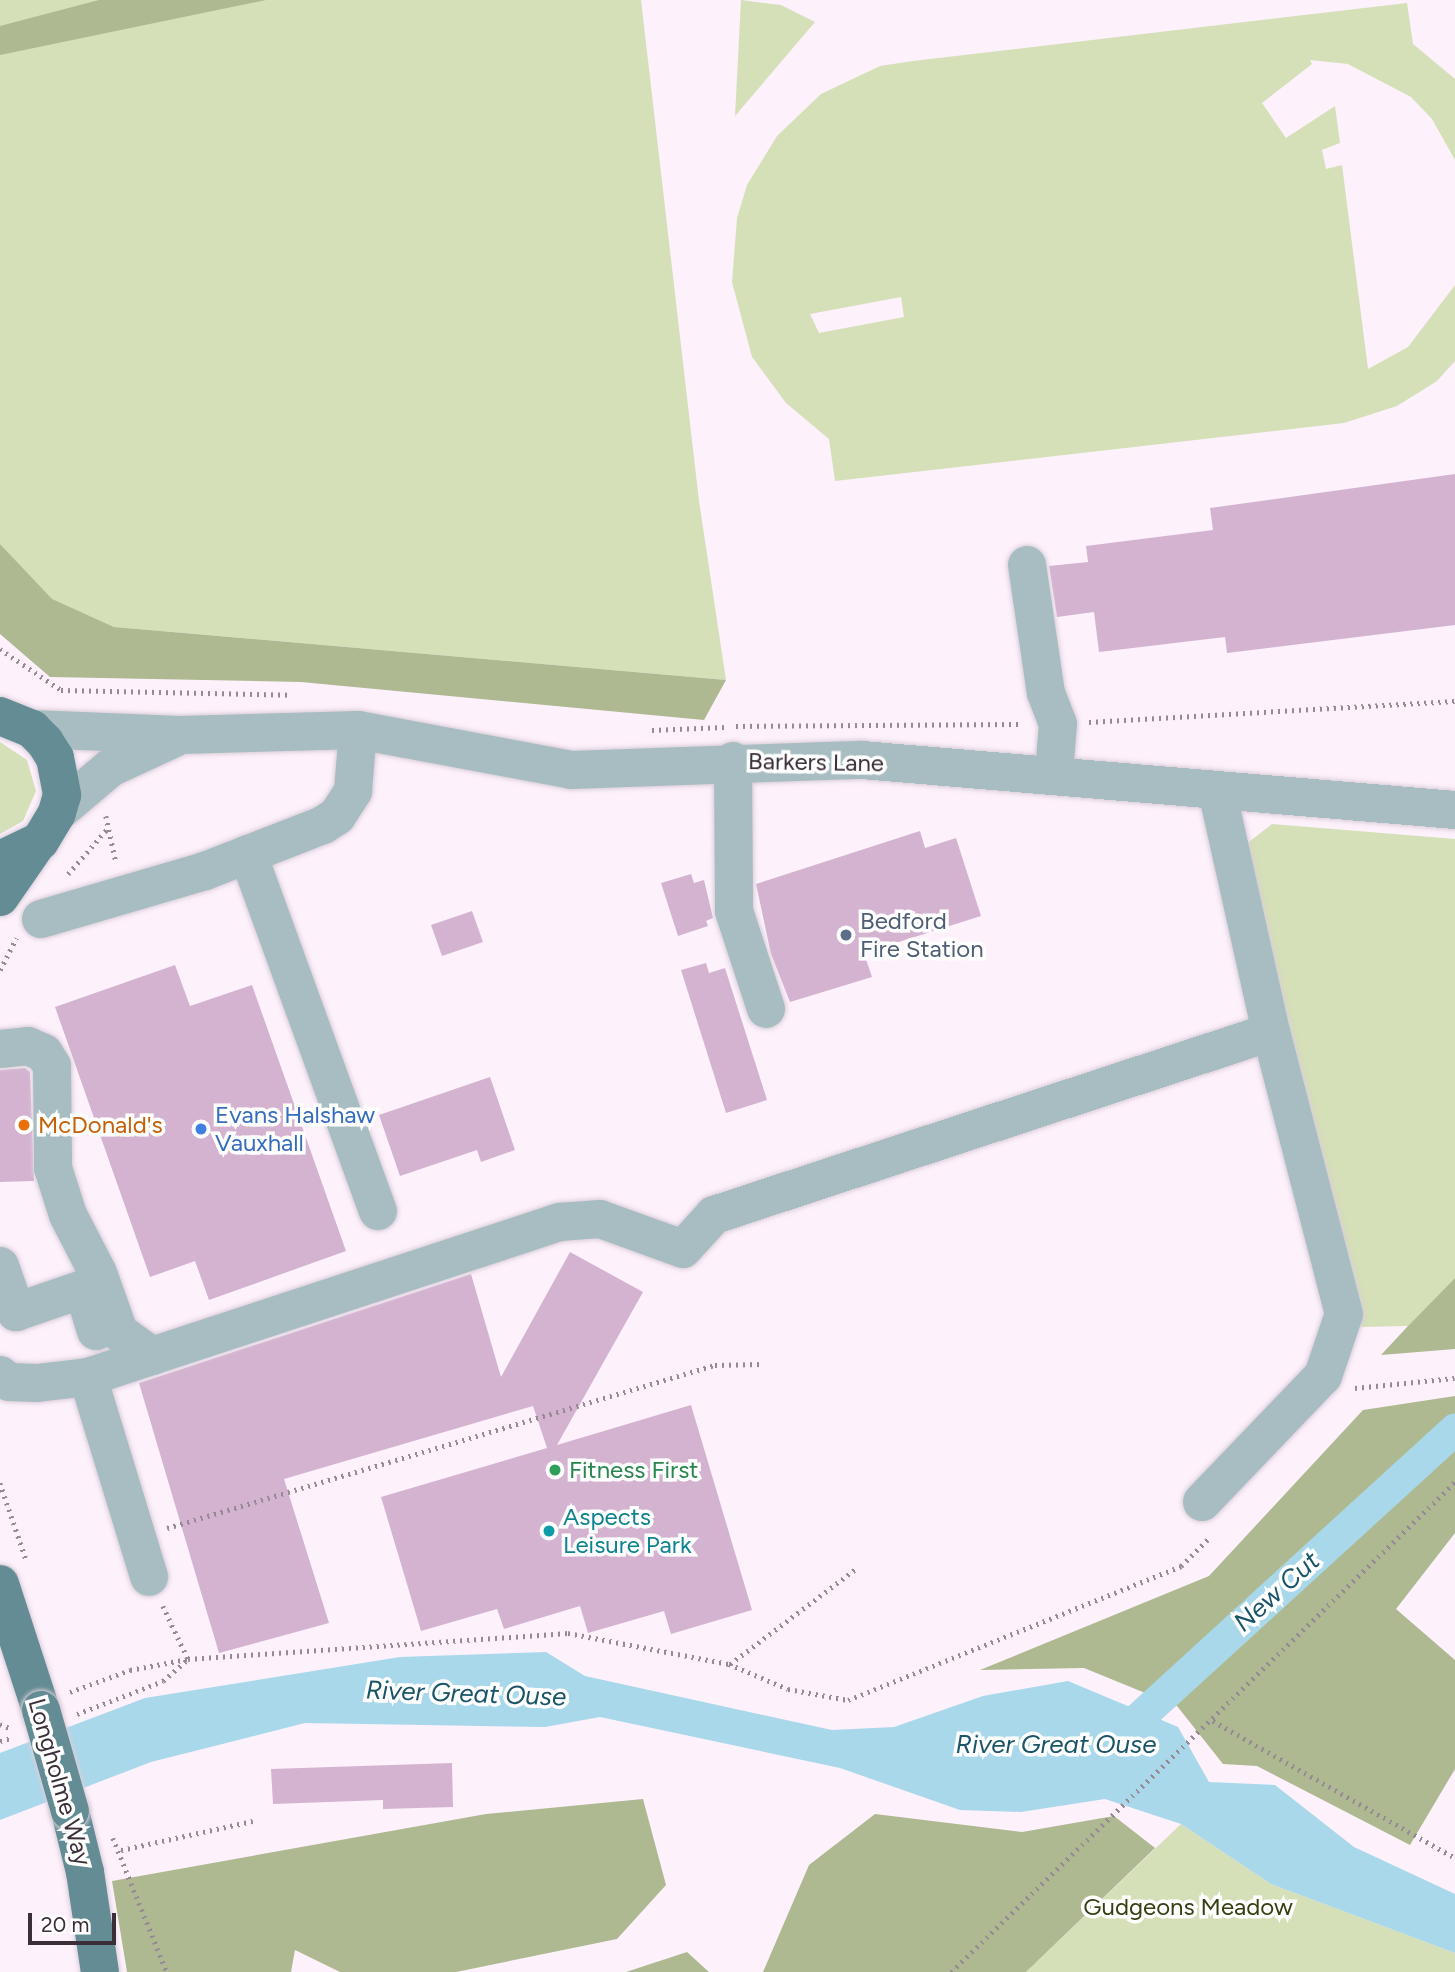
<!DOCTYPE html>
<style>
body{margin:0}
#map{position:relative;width:1455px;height:1972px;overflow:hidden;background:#fdf1fc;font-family:Figtree,sans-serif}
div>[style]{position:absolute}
.green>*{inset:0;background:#d5dfb8}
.forest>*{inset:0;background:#aeb891}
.water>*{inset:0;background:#a9d8ea}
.canal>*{height:32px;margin:-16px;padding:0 16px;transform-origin:16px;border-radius:16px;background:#a9d8ea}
.building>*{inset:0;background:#d4b3d0}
.path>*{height:4.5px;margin-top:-2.25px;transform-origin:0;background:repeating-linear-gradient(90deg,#968a95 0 2px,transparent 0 7px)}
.roads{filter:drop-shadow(0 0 2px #daced9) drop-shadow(0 0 2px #daced9)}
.minor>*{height:38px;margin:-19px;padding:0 19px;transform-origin:19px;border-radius:19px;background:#a7bdc1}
.major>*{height:38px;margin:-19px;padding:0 19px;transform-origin:19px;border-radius:19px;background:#638c95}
.bridges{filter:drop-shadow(0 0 2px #daced9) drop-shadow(0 0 2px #daced9)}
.major-bridge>*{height:38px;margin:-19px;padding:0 19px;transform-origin:19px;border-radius:19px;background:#638c95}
.dots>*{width:19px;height:19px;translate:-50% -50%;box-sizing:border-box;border:4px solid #fff;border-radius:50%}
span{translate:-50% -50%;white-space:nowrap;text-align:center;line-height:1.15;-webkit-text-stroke:7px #fff;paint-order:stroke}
.street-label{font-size:24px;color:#3a2f39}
.service-label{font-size:24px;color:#4e5e75}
.left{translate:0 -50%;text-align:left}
.shop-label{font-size:24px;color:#366cbe}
.food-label{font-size:24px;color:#c56008}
.leisure-label{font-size:24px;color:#27864d}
.culture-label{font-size:24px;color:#0d838f}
.park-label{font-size:24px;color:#363f11}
.water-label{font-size:26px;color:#195468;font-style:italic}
.scale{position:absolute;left:28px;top:1913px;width:88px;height:32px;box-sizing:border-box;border:4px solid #3a2f39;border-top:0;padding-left:9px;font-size:21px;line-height:24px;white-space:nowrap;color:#3a2f39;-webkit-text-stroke:5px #fff;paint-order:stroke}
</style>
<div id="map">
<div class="green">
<i style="clip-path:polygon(0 0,641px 0,699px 501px,726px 680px,114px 627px,51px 599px,0 544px)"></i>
<i style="clip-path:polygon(741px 0,781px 5px,815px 22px,735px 116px)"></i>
<i style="clip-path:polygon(evenodd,1407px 3px,1413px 44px,1455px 79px,1455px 160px,1432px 119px,1411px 97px,1348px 64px,1310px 60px,1312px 64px,1262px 103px,1286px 138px,1335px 106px,1340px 143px,1322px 150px,1326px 169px,1342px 165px,1368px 369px,1408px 347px,1455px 285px,1455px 361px,1437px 381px,1397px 406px,1344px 423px,835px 481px,829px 439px,786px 403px,752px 357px,732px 282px,737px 218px,747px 185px,777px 136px,821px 94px,880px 66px,913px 61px,1407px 3px,901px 297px,904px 317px,819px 333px,810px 314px,901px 297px)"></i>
<i style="clip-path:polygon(0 742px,27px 760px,36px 791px,23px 821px,0 834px)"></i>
<i style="clip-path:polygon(1272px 824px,1455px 839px,1455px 1278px,1408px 1326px,1361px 1327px,1245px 845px)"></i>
<i style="clip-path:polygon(1181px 1824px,1271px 1884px,1455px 1953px,1455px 1972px,1026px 1972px)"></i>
</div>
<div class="forest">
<i style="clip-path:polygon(99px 0,266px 0,0 55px,0 26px)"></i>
<i style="clip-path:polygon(0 544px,52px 599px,114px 627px,726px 680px,704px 720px,301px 682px,50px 677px,0 634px)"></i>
<i style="clip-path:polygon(1455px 1278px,1455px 1349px,1381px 1355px,1408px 1326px)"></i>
<i style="clip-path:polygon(1455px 1396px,1455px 1533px,1396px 1609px,1455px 1660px,1455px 1769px,1410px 1845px,1257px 1766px,1223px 1764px,1177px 1706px,1084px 1668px,980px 1670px,1209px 1576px,1363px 1410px)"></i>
<i style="clip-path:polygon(643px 1799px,666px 1885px,617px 1939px,456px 1972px,340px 1972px,295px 1950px,291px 1972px,127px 1972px,112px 1881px,486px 1814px)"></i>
<i style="clip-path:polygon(875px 1814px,1022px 1832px,1114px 1816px,1155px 1848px,1026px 1972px,763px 1972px,809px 1865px)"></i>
<i style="clip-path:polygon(687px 1952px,709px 1972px,626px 1972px)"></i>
</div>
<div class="water">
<i style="clip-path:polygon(546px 1652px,585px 1676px,832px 1730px,894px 1727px,983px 1696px,1068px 1681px,1178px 1727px,1209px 1782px,1275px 1785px,1354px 1847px,1455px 1894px,1455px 1953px,1271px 1884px,1181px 1824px,1105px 1799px,1021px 1812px,960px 1810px,840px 1768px,600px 1717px,545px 1727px,305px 1723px,151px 1762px,0 1820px,0 1753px,145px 1698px,400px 1657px)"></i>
</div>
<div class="canal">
<i style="left:1114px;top:1741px;width:462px;rotate:-42.4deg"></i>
</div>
<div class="building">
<i style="clip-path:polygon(1455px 474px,1455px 625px,1227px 653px,1225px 637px,1099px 652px,1094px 612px,1057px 617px,1049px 566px,1088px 562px,1086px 546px,1213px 530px,1210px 508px)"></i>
<i style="clip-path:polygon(920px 831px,925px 848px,956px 838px,981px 916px,864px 953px,872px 977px,790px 1002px,771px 954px,756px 884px)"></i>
<i style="clip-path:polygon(691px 874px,694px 883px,704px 880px,713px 918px,706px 921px,708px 926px,678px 936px,661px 883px)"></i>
<i style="clip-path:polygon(472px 911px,483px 942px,442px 956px,431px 925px)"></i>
<i style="clip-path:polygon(706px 963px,709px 973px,725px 968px,767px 1100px,726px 1113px,681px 970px)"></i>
<i style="clip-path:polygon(175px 965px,190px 1006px,252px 985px,346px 1251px,209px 1300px,195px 1261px,150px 1277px,55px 1007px)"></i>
<i style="clip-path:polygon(25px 1068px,30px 1072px,34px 1181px,0 1182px,0 1070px)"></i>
<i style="clip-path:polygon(490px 1077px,515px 1150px,481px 1162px,477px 1150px,400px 1176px,379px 1115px)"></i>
<i style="clip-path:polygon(570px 1252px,643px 1292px,557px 1445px,691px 1405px,752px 1610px,671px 1634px,664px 1611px,588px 1633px,580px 1606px,504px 1629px,497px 1609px,421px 1631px,381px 1497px,547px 1448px,533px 1406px,284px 1479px,329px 1623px,219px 1653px,139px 1383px,471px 1274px,501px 1377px)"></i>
<i style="clip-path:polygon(452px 1763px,453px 1807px,383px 1809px,383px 1800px,273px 1804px,271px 1769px)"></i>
</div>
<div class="path">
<i style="left:0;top:649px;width:73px;rotate:33.9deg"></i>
<i style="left:61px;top:690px;width:230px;rotate:1.2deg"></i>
<i style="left:1089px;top:722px;width:367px;rotate:-3.3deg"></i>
<i style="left:736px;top:726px;width:285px;rotate:-0.4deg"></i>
<i style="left:652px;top:730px;width:72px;rotate:-2.4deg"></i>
<i style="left:106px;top:816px;width:47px;rotate:77.7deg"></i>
<i style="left:68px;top:874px;width:61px;rotate:-49deg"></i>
<i style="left:0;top:970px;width:36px;rotate:-63deg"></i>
<i style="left:1355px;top:1388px;width:100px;rotate:-5.7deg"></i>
<i style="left:0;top:1483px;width:83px;rotate:71.1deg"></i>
<i style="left:167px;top:1528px;width:572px;rotate:-16.56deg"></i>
<i style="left:715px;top:1365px;width:47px;rotate:-1.2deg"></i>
<i style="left:163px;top:1606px;width:59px;rotate:64.7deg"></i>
<i style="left:730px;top:1664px;width:159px;rotate:-37.1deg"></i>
<i style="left:70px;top:1692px;width:64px;rotate:-20.1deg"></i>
<i style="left:130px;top:1670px;width:59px;rotate:-10.7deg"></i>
<i style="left:188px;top:1659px;width:381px;rotate:-3.9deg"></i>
<i style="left:568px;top:1633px;width:164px;rotate:10.9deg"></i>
<i style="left:729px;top:1664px;width:64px;rotate:23deg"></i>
<i style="left:788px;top:1689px;width:61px;rotate:10.4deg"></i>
<i style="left:848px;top:1700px;width:359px;rotate:-21.9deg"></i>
<i style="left:1181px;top:1566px;width:42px;rotate:-45deg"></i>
<i style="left:77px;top:1714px;width:92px;rotate:-21deg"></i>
<i style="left:163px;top:1681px;width:32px;rotate:-41deg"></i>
<i style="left:1213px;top:1721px;width:278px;rotate:29.5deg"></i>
<i style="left:0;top:1724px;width:13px;rotate:23deg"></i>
<i style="left:0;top:1741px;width:11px;rotate:-15deg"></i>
<i style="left:113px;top:1838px;width:144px;rotate:68.1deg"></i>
<i style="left:121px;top:1850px;width:135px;rotate:-12.4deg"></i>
<i style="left:951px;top:1972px;width:703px;rotate:-44.19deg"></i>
</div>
<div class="roads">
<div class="minor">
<i style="left:1027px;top:565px;width:129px;rotate:81.6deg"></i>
<i style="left:1046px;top:693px;width:33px;rotate:69deg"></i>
<i style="left:1058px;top:724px;width:49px;rotate:94.7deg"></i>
<i style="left:32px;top:729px;width:148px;rotate:2.3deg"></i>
<i style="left:180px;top:735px;width:178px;rotate:-1.6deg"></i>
<i style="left:358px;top:730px;width:217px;rotate:10.6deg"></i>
<i style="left:571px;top:770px;width:291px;rotate:-2deg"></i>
<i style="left:862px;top:760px;width:595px;rotate:4.82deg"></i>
<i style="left:733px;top:761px;width:150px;rotate:89.6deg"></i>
<i style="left:734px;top:911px;width:103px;rotate:71.9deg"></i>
<i style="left:57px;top:813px;width:70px;rotate:-40.3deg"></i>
<i style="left:110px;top:768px;width:72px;rotate:-24.8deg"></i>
<i style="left:248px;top:854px;width:380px;rotate:70deg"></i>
<i style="left:41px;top:919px;width:171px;rotate:-16.3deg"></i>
<i style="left:205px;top:871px;width:127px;rotate:-21.3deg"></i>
<i style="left:323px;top:825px;width:17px;rotate:-33deg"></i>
<i style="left:337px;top:816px;width:30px;rotate:-57deg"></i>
<i style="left:353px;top:791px;width:61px;rotate:-85.3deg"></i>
<i style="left:0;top:1049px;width:28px;rotate:-6deg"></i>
<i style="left:28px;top:1046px;width:17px;rotate:24deg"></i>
<i style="left:44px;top:1053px;width:15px;rotate:58deg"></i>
<i style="left:52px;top:1066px;width:102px;rotate:89.4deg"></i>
<i style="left:53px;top:1168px;width:49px;rotate:72.3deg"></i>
<i style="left:68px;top:1215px;width:65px;rotate:62.7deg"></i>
<i style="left:98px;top:1273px;width:63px;rotate:70.4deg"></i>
<i style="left:119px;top:1332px;width:41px;rotate:36deg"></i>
<i style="left:0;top:1266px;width:49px;rotate:70.8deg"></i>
<i style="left:16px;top:1312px;width:71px;rotate:-18.9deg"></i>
<i style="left:83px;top:1289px;width:44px;rotate:72.8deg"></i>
<i style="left:0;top:1375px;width:11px;rotate:38deg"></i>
<i style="left:9px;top:1382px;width:28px;rotate:2deg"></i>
<i style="left:37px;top:1383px;width:51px;rotate:-6.7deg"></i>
<i style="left:88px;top:1377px;width:497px;rotate:-18.2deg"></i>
<i style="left:560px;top:1222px;width:40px;rotate:-4.3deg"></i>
<i style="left:600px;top:1219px;width:88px;rotate:19.9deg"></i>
<i style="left:683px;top:1249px;width:46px;rotate:-47.6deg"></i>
<i style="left:714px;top:1215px;width:586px;rotate:-18.19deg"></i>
<i style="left:88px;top:1377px;width:209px;rotate:73deg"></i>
<i style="left:1202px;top:1502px;width:175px;rotate:-46.2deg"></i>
<i style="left:1323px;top:1376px;width:65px;rotate:-71.3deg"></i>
<i style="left:1344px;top:1314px;width:291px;rotate:-104.5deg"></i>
<i style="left:1271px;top:1032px;width:248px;rotate:-102.6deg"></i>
</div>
<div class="major">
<i style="left:0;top:716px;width:35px;rotate:22deg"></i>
<i style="left:32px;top:729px;width:18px;rotate:45deg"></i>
<i style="left:45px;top:742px;width:19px;rotate:58deg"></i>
<i style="left:55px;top:758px;width:38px;rotate:79deg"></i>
<i style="left:62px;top:795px;width:19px;rotate:106deg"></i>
<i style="left:57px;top:813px;width:33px;rotate:121deg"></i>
<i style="left:40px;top:841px;width:44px;rotate:154.6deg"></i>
<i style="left:0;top:897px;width:67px;rotate:-55.4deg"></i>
<i style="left:0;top:1584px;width:133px;rotate:72deg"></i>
<i style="left:70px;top:1811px;width:63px;rotate:76.2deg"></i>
<i style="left:85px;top:1872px;width:101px;rotate:81.5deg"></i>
</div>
</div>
<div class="bridges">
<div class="major-bridge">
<i style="left:41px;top:1710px;width:105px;rotate:74deg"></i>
</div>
</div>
<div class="dots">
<i style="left:846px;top:935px;background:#5c6f8a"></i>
<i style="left:24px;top:1125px;background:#e8710a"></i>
<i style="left:201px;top:1129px;background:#3f7fe0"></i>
<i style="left:555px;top:1470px;background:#2e9e5b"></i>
<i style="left:549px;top:1531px;background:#0f9aa8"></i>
</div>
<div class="street-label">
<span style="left:816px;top:762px;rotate:1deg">Barkers Lane</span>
<span style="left:60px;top:1782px;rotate:74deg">Longholme Way</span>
</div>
<div class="service-label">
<span class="left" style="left:860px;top:935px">Bedford<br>Fire Station</span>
</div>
<div class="shop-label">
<span class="left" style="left:215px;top:1129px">Evans Halshaw<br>Vauxhall</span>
</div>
<div class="food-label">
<span class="left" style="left:38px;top:1125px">McDonald's</span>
</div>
<div class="leisure-label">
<span class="left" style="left:569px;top:1470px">Fitness First</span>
</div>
<div class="culture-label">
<span class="left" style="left:563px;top:1531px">Aspects<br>Leisure Park</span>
</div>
<div class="park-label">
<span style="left:1188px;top:1907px">Gudgeons Meadow</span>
</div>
<div class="water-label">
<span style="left:1277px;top:1592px;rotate:-42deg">New Cut</span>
<span style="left:466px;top:1694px;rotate:2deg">River Great Ouse</span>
<span style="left:1056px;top:1745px">River Great Ouse</span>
</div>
<div class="scale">20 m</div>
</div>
